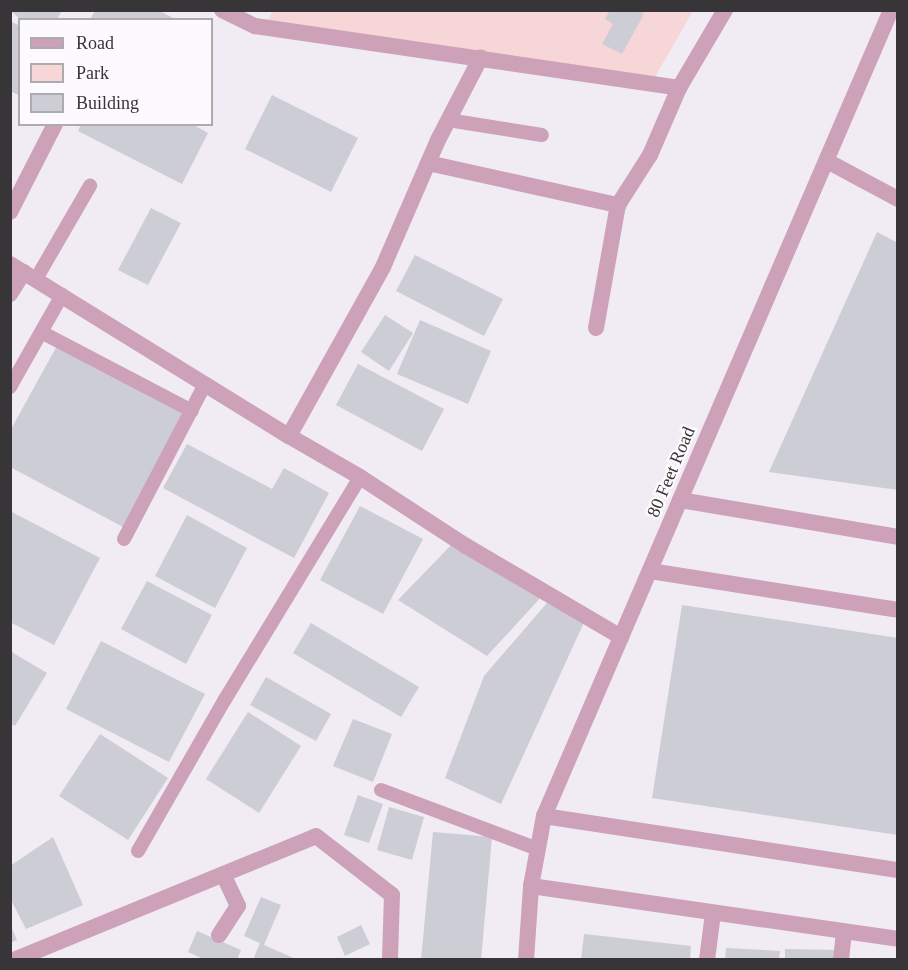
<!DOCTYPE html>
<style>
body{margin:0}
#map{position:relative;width:908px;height:970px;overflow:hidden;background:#f1ebf3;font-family:"Times New Roman",serif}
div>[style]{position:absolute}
.green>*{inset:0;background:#f6d6d7}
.building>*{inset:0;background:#cdcdd5}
.service>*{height:14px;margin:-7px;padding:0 7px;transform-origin:7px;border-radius:7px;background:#cda2b9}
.minor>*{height:16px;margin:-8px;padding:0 8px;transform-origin:8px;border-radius:8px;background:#cda2b9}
.tertiary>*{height:16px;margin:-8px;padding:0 8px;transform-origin:8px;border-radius:8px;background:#cda2b9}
span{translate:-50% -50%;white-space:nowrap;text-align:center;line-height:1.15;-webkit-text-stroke:5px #fdfafe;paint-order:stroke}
.street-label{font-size:18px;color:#373538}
.frame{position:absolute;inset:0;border:12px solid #373538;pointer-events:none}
.legend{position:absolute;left:18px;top:18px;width:195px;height:108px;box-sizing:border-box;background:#fdfafe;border:2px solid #aeabaf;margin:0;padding:8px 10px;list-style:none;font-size:18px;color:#373538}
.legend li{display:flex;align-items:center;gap:12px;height:30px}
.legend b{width:30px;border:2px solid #aeabaf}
</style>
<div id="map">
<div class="green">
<i style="clip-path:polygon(273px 10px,693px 11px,655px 77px,267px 22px)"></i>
</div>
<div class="building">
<i style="clip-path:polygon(10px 10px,62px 10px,57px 20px,21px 20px)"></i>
<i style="clip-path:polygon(95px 10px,158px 10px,177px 20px,90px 20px)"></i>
<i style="clip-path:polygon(610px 10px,638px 10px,644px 14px,622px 54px,602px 44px,613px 24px,605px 19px)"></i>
<i style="clip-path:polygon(10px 21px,20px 26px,20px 96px,10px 91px)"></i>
<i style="clip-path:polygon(272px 95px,358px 138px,331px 192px,245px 149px)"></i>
<i style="clip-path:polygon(81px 124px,192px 124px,208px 133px,182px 184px,78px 131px)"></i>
<i style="clip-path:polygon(151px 208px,181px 223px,148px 285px,118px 270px)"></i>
<i style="clip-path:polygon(877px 232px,898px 243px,898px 490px,769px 472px)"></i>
<i style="clip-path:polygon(415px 255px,503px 299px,484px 336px,396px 291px)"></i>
<i style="clip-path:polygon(385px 315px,413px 333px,389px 371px,361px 352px)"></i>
<i style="clip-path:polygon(420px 320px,491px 351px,468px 404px,397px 374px)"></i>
<i style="clip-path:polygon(58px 344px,187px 412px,125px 528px,10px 467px,10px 431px)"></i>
<i style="clip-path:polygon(358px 364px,444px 409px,422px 451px,336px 405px)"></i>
<i style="clip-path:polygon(187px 444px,272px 489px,284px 468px,329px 493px,294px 558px,163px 488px)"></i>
<i style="clip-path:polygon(360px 506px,423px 539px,383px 614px,320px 580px)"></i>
<i style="clip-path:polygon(10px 511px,100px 558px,54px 645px,10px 622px)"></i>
<i style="clip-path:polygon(187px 515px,247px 548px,215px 608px,155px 576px)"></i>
<i style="clip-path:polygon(456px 540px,543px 595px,487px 656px,398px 600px)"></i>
<i style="clip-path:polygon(147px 581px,212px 615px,186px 664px,121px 629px)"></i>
<i style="clip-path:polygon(547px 603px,586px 618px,501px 804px,445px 778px,484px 676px)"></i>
<i style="clip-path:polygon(682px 605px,898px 638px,898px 835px,652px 798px)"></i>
<i style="clip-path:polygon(311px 623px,419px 687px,401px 717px,293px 653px)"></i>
<i style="clip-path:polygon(101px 641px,205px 694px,169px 762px,66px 709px)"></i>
<i style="clip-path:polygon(10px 651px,47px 673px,15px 726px,10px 723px)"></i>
<i style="clip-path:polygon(266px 677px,331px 714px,316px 741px,250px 705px)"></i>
<i style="clip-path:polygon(248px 712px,301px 746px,259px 813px,206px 779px)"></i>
<i style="clip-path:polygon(353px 719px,392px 734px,373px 782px,333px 766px)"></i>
<i style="clip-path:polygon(100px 734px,168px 778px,128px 840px,59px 796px)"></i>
<i style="clip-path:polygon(358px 795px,383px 804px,369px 843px,344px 835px)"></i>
<i style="clip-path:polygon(389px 807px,424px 817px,412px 860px,377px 850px)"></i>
<i style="clip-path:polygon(433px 832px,492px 837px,481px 960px,421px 960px)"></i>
<i style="clip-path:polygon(53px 837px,83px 905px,26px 929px,10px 898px,10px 866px)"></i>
<i style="clip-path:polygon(261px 897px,281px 905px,264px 945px,298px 960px,253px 960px,260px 943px,244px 936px)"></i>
<i style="clip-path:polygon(10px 924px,17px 940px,10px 943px)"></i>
<i style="clip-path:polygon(361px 925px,370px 944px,345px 956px,337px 937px)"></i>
<i style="clip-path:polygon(197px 931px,241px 950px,237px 960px,206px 960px,188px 952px)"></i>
<i style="clip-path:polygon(584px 934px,691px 946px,690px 960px,581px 960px)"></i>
<i style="clip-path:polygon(726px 948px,780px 951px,779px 960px,725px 960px)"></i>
<i style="clip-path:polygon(785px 949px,839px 950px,838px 960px,785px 960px)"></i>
</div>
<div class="service">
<i style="left:448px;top:120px;width:95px;rotate:9.1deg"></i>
<i style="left:36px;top:279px;width:108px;rotate:-59.9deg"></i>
<i style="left:43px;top:333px;width:168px;rotate:27.6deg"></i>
<i style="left:10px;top:387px;width:106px;rotate:-60.5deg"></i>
<i style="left:124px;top:539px;width:175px;rotate:-62.4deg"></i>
<i style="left:381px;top:790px;width:168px;rotate:20.6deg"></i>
<i style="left:138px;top:851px;width:173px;rotate:-60.2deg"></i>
<i style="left:224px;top:701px;width:262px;rotate:-58.7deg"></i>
</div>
<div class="minor">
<i style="left:222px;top:10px;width:37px;rotate:26deg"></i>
<i style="left:255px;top:26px;width:429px;rotate:8.3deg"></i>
<i style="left:827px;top:161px;width:81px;rotate:28.2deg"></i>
<i style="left:428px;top:163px;width:195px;rotate:12.5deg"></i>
<i style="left:10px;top:212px;width:99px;rotate:-62.9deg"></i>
<i style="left:10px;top:264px;width:328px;rotate:31.7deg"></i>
<i style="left:289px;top:436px;width:82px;rotate:30deg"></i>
<i style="left:360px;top:477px;width:126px;rotate:33.1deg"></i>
<i style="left:466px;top:546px;width:180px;rotate:30.4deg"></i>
<i style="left:10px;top:294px;width:26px;rotate:-58deg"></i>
<i style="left:596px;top:328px;width:125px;rotate:-79.9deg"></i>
<i style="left:618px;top:205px;width:59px;rotate:-57.4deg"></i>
<i style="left:650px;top:155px;width:73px;rotate:-66.6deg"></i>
<i style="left:679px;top:88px;width:91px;rotate:-59.5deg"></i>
<i style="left:289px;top:436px;width:193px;rotate:-60.9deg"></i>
<i style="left:383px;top:267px;width:138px;rotate:-66.6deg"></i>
<i style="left:438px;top:140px;width:93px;rotate:-62.6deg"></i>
<i style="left:680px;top:500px;width:221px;rotate:9.6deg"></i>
<i style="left:650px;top:571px;width:251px;rotate:8.9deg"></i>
<i style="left:544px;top:816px;width:358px;rotate:8.7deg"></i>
<i style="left:219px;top:935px;width:35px;rotate:-57deg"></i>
<i style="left:238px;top:906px;width:35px;rotate:-115deg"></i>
<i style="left:14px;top:960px;width:326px;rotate:-22.3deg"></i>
<i style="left:316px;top:836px;width:96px;rotate:37.8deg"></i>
<i style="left:392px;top:895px;width:65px;rotate:91.8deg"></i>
<i style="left:707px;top:960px;width:47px;rotate:-82.7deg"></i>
<i style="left:841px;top:960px;width:28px;rotate:-84deg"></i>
</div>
<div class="tertiary">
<i style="left:531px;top:886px;width:371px;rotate:8.2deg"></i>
<i style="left:526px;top:960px;width:74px;rotate:-86.1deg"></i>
<i style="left:531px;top:886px;width:71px;rotate:-79.5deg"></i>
<i style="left:544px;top:816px;width:878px;rotate:-66.71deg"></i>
</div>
<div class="street-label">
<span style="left:671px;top:472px;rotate:-67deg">80 Feet Road</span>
</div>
<div class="frame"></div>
<ul class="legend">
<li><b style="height:8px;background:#cda2b9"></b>Road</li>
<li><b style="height:16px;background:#f6d6d7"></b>Park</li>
<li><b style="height:16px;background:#cdcdd5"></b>Building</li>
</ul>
</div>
